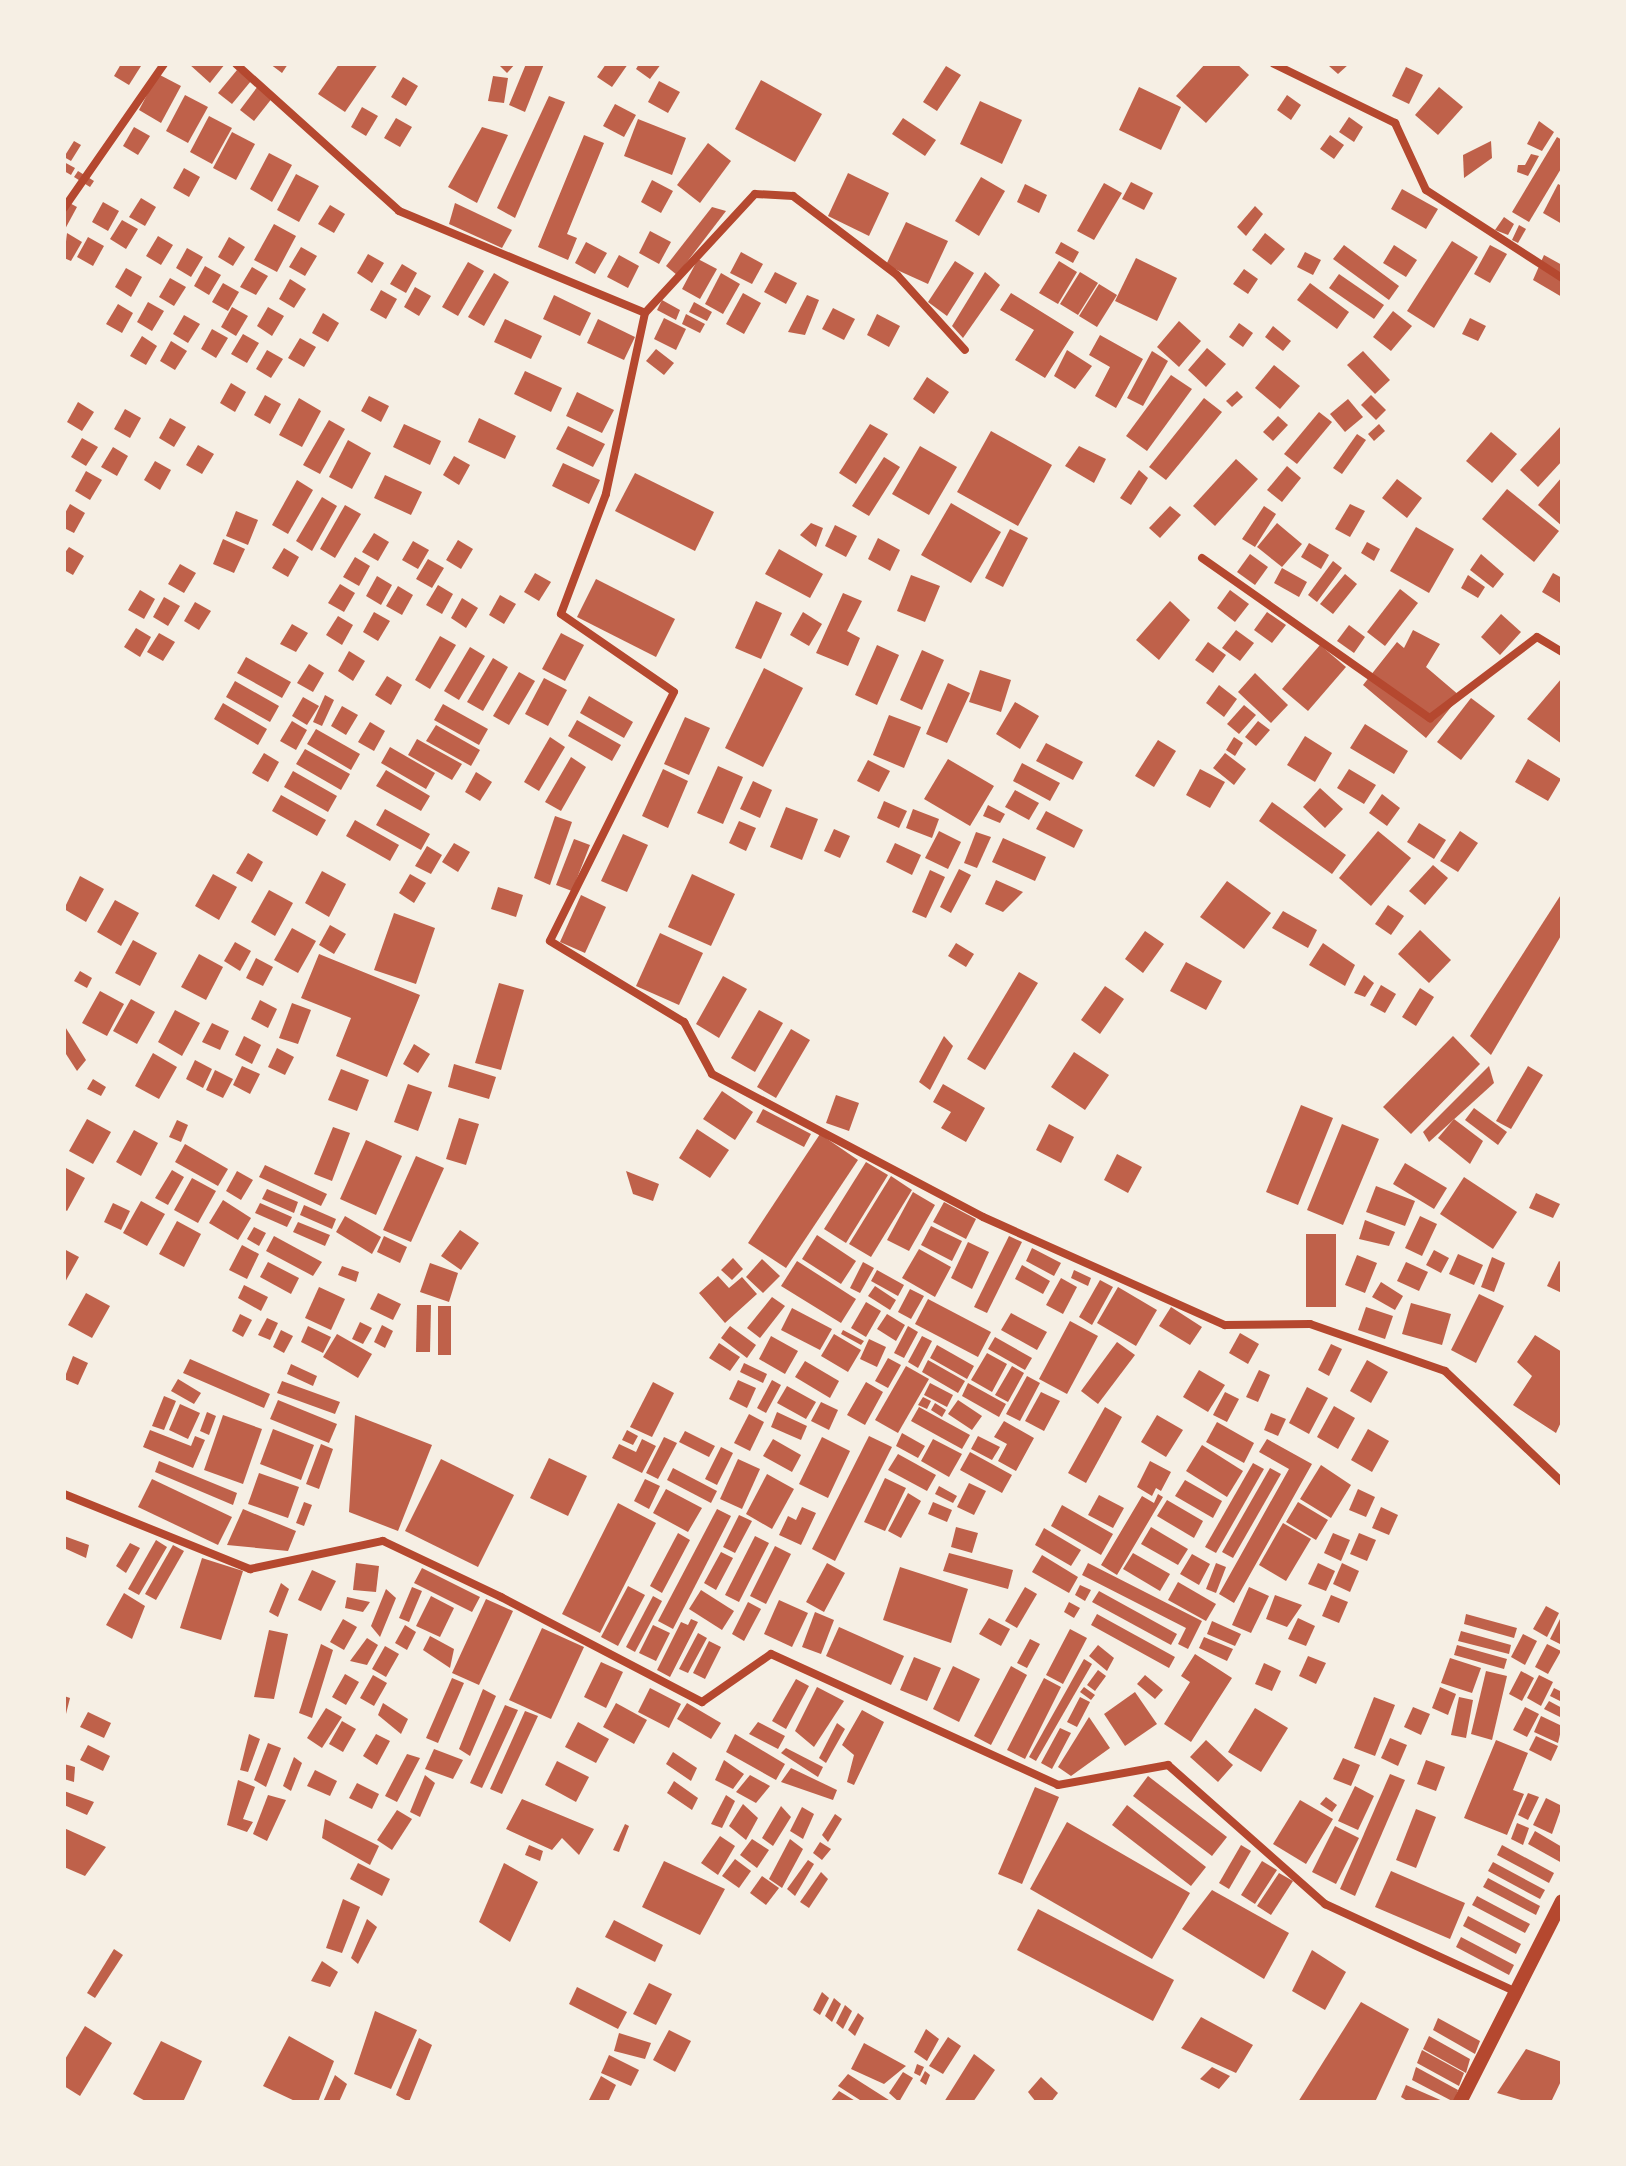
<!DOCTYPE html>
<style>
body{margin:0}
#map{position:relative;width:1626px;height:2166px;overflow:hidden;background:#f6efe4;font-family:"PT Serif",serif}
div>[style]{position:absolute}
.building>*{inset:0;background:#bf614a}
.minor>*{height:8px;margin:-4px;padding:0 4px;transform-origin:4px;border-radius:4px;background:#b5482f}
.tertiary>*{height:14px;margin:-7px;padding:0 7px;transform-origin:7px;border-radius:7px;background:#b5482f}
span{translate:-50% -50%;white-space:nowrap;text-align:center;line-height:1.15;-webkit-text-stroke:7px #f6efe4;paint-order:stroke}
.frame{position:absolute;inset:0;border:66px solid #f6efe4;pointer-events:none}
</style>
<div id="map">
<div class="building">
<i style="clip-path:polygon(121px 64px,141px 66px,129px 85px,114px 76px)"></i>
<i style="clip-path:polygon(189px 64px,225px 64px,210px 83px)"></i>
<i style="clip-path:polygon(270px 64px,288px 64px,282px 73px)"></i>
<i style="clip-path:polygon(339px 64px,378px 64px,345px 112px,318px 94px)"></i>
<i style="clip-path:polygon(498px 64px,515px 64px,507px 73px)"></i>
<i style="clip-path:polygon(526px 64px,544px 64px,525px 112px,509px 105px)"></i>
<i style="clip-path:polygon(606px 64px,628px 64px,612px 87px,597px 77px)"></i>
<i style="clip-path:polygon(639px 64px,661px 64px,650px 79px,636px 69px)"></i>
<i style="clip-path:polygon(1205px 64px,1237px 64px,1249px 75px,1206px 123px,1176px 96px)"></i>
<i style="clip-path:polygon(1331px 64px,1349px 64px,1338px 74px,1329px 66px)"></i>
<i style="clip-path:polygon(946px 66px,961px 75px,937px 111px,923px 102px)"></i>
<i style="clip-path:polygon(1406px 67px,1423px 75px,1409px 104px,1392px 96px)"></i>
<i style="clip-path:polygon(237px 70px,251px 81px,232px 104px,218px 93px)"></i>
<i style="clip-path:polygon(158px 74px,181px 86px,161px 123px,139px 110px)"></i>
<i style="clip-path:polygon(493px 76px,508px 78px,504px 103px,488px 101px)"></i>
<i style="clip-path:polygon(403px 77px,418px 86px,406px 106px,391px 97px)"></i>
<i style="clip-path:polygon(761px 80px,822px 114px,795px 162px,735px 129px)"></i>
<i style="clip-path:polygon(659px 81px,680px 92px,668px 113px,648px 102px)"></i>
<i style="clip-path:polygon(258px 86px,273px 97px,254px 121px,240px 110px)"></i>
<i style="clip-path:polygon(1139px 87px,1181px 107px,1161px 150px,1119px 130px)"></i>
<i style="clip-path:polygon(1439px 87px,1463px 107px,1438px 135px,1415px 115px)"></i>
<i style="clip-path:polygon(185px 95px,208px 107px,188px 143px,166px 131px)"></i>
<i style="clip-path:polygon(1287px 95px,1301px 105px,1291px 120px,1277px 110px)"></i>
<i style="clip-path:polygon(549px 96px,565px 102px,515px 218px,497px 208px)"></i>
<i style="clip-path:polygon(980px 101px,1022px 120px,1002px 164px,960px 144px)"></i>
<i style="clip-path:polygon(615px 104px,636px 115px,624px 137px,603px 126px)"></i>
<i style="clip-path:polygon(362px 107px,378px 116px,366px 136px,351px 127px)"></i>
<i style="clip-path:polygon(209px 116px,232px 128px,212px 164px,190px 152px)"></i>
<i style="clip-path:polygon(1349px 117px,1363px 127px,1354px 142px,1339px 132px)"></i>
<i style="clip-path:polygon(396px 118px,412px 127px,400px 147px,384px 138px)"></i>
<i style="clip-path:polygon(903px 118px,936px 140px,925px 156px,892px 134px)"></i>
<i style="clip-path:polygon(638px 119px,686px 138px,672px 175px,624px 156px)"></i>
<i style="clip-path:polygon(1539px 121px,1554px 132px,1542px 151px,1527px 144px)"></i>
<i style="clip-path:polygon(134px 127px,150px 136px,138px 155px,123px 146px)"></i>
<i style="clip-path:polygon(482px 127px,508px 135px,477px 203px,448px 187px)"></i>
<i style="clip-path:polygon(232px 132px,255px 144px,236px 180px,213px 168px)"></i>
<i style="clip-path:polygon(584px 135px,604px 143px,567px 234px,577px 238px,568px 260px,538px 247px)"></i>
<i style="clip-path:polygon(1330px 135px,1344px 145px,1334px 159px,1320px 149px)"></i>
<i style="clip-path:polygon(1557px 137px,1562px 140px,1562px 167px,1529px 222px,1512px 212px)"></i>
<i style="clip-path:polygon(74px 141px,81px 145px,71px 161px,64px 157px)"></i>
<i style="clip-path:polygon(1491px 141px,1492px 158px,1464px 178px,1463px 155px)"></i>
<i style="clip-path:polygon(708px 143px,731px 161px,700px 203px,677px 185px)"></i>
<i style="clip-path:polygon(269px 153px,292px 165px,272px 202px,250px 189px)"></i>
<i style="clip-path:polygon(1531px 154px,1539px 156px,1528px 176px,1517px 172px,1518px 165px,1525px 165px)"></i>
<i style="clip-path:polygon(64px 162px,75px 168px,71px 175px,64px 171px)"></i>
<i style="clip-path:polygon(184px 168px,200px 177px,189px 197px,173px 188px)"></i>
<i style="clip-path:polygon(78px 171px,94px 181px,90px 187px,74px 177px)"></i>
<i style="clip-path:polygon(848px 173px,889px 193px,869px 236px,828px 216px)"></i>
<i style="clip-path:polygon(296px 174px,319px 186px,299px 222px,277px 210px)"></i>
<i style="clip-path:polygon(981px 177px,1005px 191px,979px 236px,955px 221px)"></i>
<i style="clip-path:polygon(652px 180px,673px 191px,661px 213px,641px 202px)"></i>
<i style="clip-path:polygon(1131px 182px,1153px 193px,1144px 210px,1122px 199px)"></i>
<i style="clip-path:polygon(1104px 183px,1122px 193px,1094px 240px,1077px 231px)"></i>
<i style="clip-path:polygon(1025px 184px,1047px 195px,1039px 213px,1017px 202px)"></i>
<i style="clip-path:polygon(1558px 184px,1562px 186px,1562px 224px,1543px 213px)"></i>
<i style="clip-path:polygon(1402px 189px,1438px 209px,1426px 229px,1391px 209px)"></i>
<i style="clip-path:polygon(141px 198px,156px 207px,145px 226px,129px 217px)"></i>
<i style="clip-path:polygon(64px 200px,77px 207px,64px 231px)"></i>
<i style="clip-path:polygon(103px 202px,119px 211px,108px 231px,92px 222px)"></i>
<i style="clip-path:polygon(455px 203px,512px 230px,502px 248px,449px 224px)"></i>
<i style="clip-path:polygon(330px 205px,345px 214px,334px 233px,318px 224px)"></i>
<i style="clip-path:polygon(1255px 206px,1263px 214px,1246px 236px,1237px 227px)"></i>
<i style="clip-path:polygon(712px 207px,726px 211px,677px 275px,666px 266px)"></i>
<i style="clip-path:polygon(1504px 217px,1514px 224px,1508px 235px,1495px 230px)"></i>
<i style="clip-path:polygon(122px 220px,138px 229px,126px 249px,110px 239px)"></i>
<i style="clip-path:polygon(906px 222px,948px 241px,928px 284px,886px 265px)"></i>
<i style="clip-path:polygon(274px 224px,296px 236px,277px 272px,254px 260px)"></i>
<i style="clip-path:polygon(1519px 225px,1526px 229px,1518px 243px,1512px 240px)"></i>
<i style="clip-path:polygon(650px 231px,671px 242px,659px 264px,639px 253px)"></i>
<i style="clip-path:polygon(67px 233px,82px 242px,71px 261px,64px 258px)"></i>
<i style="clip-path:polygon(1265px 233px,1285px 249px,1271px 265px,1252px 250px)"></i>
<i style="clip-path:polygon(158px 236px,173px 245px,161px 265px,146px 256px)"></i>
<i style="clip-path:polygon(88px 237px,104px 246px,93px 266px,77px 257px)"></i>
<i style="clip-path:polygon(229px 237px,245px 247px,233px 266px,218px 257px)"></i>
<i style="clip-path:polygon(1452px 241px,1478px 257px,1434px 328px,1407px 311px)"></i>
<i style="clip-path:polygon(586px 242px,607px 253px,595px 274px,575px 263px)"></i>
<i style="clip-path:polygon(1061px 242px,1079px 252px,1073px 263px,1055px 253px)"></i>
<i style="clip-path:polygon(1344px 245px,1399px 286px,1389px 300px,1333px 259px)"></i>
<i style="clip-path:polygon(1394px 245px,1417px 260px,1406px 277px,1383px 263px)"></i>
<i style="clip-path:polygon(1490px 245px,1507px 254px,1490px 283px,1474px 274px)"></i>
<i style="clip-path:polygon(301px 247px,317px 256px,305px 276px,289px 267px)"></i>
<i style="clip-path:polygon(187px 248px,203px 257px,191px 277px,176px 268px)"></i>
<i style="clip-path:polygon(741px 252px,763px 264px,752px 284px,730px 273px)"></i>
<i style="clip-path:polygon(1305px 252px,1321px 260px,1313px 275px,1297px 267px)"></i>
<i style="clip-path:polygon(368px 254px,384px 263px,372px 283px,357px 273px)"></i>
<i style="clip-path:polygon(619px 255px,639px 266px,628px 288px,607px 277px)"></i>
<i style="clip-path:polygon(1544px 255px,1562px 265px,1562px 297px,1533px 280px)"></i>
<i style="clip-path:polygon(1136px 258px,1177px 278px,1157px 321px,1115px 301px)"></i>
<i style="clip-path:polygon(698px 259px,717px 269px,700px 299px,682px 289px)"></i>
<i style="clip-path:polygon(955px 261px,974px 273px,947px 316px,928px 302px)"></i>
<i style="clip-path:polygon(1059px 261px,1077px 272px,1058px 304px,1039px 293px)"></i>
<i style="clip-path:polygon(468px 262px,484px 271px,458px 316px,442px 307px)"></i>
<i style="clip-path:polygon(402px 264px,417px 273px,406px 293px,390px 284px)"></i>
<i style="clip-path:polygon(205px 266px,221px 275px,209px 295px,194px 286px)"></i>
<i style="clip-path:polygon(252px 267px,268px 276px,256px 295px,240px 287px)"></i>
<i style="clip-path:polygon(126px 268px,142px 277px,131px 297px,115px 287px)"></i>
<i style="clip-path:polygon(1244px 269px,1258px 279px,1248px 294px,1233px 284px)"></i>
<i style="clip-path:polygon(775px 272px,797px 283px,786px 304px,764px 292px)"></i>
<i style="clip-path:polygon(985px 272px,1000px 285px,963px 338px,952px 326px)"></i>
<i style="clip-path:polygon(1080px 272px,1098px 283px,1078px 315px,1060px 304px)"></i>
<i style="clip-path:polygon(494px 273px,509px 282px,484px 326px,468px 317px)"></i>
<i style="clip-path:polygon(721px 273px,740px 284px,723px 314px,705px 304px)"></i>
<i style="clip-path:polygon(1339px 274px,1384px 305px,1374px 319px,1329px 288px)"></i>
<i style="clip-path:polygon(170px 278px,186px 287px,174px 306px,159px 297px)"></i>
<i style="clip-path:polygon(290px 279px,306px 289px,294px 308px,279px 299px)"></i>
<i style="clip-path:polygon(223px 283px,239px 292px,228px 311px,212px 302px)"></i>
<i style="clip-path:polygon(1310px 283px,1349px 312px,1337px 329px,1297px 300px)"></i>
<i style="clip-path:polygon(1099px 284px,1117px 295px,1097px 327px,1079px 316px)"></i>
<i style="clip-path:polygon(415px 287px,431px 296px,419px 316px,404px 307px)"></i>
<i style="clip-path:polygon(381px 290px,397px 299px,386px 319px,370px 310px)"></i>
<i style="clip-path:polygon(743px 293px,761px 303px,744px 334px,726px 324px)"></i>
<i style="clip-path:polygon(1011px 293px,1074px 332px,1045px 378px,1015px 360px,1034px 330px,1000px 310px)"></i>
<i style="clip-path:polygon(554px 295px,591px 313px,580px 336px,543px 319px)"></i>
<i style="clip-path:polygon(807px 295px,819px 300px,805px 335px,788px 332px)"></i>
<i style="clip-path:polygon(662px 300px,680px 310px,676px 320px,657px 310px)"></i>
<i style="clip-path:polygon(148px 302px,164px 311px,152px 331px,137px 322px)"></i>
<i style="clip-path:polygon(694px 302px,712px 312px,707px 321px,689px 312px)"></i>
<i style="clip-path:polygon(118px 304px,133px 313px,122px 333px,106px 324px)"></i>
<i style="clip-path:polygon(232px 307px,248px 316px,236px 336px,221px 327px)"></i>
<i style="clip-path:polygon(268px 307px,284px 316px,272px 336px,257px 326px)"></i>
<i style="clip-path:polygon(833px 308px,855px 319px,844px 340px,822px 329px)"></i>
<i style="clip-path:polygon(1393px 311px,1412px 326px,1391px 351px,1373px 337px)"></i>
<i style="clip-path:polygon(323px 313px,339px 323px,328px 342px,312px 333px)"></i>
<i style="clip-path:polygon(686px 314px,705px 324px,700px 333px,682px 324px)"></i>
<i style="clip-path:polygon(877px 314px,900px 326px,889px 347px,867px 335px)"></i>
<i style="clip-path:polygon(184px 315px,200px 324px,188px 343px,173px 334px)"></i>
<i style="clip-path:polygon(664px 318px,686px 329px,676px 350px,654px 339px)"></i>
<i style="clip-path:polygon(1470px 318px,1486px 326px,1478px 341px,1462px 334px)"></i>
<i style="clip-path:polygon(505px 319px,542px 336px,531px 359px,494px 342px)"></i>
<i style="clip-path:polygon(598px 319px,635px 337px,624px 360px,587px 343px)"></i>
<i style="clip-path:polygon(1179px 321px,1201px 341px,1179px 367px,1157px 347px)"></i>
<i style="clip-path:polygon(1239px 323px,1253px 333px,1243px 347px,1229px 337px)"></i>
<i style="clip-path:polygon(1273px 326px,1291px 341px,1283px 351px,1265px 337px)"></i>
<i style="clip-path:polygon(212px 329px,228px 338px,216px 358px,201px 349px)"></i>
<i style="clip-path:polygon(243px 334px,259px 343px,247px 363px,231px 354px)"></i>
<i style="clip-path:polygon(1100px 335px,1143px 359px,1116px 408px,1095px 396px,1110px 367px,1089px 355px)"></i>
<i style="clip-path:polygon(142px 336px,157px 346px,146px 365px,130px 356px)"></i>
<i style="clip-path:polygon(300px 338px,316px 347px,304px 367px,288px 358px)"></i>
<i style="clip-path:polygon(171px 341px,187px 351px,175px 370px,160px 361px)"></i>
<i style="clip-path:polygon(1207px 348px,1226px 364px,1206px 387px,1188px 370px)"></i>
<i style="clip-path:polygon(656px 349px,674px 363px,664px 375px,646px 361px)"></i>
<i style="clip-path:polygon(267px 350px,283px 359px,271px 378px,256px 369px)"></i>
<i style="clip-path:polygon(1067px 350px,1092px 366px,1075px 389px,1054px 376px)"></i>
<i style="clip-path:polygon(1152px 351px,1168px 361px,1143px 406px,1127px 398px)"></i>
<i style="clip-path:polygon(1363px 351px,1390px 380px,1375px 394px,1347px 365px)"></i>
<i style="clip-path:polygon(1274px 365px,1300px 386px,1280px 409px,1255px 388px)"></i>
<i style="clip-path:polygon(525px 371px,562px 388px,551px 412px,514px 394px)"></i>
<i style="clip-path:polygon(1171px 375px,1192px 389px,1147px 451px,1126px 436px)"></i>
<i style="clip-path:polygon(927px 377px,949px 392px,934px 414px,913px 399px)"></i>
<i style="clip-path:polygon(231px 383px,246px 392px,235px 412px,220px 403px)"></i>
<i style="clip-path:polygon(1237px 391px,1243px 397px,1232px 407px,1226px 401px)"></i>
<i style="clip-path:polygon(577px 392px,614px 410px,602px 433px,566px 416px)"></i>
<i style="clip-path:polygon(265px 395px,281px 404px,270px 424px,254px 415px)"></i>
<i style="clip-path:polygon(1371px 395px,1386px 410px,1376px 420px,1361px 405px)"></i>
<i style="clip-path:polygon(369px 396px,389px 406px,381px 422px,361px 411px)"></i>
<i style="clip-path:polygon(299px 398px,321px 411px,302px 447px,279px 435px)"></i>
<i style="clip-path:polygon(1204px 398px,1222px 412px,1166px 480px,1149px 467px)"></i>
<i style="clip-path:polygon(1348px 399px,1363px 417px,1345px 432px,1330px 414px)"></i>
<i style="clip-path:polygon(78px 402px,94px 412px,82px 431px,67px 422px)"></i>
<i style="clip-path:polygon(125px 409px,141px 418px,130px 438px,114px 429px)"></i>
<i style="clip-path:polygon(1319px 412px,1332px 422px,1297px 464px,1284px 454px)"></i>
<i style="clip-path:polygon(1278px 416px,1288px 425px,1273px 441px,1263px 432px)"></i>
<i style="clip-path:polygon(170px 418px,186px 427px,174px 447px,159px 438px)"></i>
<i style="clip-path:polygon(479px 418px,516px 436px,505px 459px,468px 442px)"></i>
<i style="clip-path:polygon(329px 420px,345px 429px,320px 474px,303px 465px)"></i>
<i style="clip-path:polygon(404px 424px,441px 441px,430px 465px,393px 447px)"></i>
<i style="clip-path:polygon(870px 424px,888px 434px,856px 484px,839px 473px)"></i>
<i style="clip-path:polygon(1379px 424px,1385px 431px,1374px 441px,1368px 434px)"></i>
<i style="clip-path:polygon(1562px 425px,1562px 461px,1538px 487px,1520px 470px)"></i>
<i style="clip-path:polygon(568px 426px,605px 444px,593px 467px,556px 449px)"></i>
<i style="clip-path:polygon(991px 431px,1052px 465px,1018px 526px,957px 492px)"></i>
<i style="clip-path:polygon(1491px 432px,1517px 454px,1492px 483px,1466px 461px)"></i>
<i style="clip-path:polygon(1357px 434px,1366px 440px,1342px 474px,1333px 468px)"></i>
<i style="clip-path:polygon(82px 438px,98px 447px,86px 466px,71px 457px)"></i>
<i style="clip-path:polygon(348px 440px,371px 453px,352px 489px,329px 477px)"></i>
<i style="clip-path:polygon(198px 445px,214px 454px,202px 474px,186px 465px)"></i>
<i style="clip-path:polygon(920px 446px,957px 467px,929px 515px,892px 494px)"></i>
<i style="clip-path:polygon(1079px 446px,1106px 459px,1094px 483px,1065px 466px)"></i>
<i style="clip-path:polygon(113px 447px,128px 456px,117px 476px,101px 467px)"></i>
<i style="clip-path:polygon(454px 456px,470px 465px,459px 485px,443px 475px)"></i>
<i style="clip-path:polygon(884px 457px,900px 467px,869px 516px,852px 506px)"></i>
<i style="clip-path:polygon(1236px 459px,1258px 479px,1215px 526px,1193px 506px)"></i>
<i style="clip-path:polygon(155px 461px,171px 470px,160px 490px,144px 480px)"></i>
<i style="clip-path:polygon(563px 463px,600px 480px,589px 504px,552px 486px)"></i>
<i style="clip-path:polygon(1287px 466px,1301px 478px,1282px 502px,1267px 490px)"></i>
<i style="clip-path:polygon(1139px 470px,1148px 478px,1131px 505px,1120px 498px)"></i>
<i style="clip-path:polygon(86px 471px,102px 480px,90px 500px,75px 491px)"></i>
<i style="clip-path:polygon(635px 473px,714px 512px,695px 551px,615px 511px)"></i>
<i style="clip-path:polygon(385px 475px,422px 492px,411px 515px,374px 498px)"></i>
<i style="clip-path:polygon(1562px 477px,1562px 526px,1538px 505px)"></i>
<i style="clip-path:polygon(1397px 479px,1422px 498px,1407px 518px,1382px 498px)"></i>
<i style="clip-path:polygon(297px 480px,313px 490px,288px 534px,272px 525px)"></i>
<i style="clip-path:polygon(1507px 489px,1559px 531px,1534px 562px,1482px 519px)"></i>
<i style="clip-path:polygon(322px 497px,337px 506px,312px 551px,296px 541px)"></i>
<i style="clip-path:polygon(951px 503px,1001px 532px,971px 583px,921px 555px)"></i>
<i style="clip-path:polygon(70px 504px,85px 513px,74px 533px,64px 528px,64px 515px)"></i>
<i style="clip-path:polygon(1350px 504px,1365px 511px,1350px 537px,1335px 529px)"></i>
<i style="clip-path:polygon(345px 505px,361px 514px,335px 558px,320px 549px)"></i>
<i style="clip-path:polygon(1170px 506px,1181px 515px,1160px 538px,1149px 528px)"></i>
<i style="clip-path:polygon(1264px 506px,1276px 514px,1255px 547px,1242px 539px)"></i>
<i style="clip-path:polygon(236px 511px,258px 520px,248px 545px,226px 536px)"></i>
<i style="clip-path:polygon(811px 523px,823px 528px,816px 547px,800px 535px)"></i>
<i style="clip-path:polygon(1277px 523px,1302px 544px,1282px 567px,1257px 547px)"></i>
<i style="clip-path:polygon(835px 525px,857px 536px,846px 557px,825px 546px)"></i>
<i style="clip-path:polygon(1416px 527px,1454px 549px,1429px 593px,1390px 571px)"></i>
<i style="clip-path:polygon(1010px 529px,1028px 538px,1003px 587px,985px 578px)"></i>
<i style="clip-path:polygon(374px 533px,389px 542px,378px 561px,362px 552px)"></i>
<i style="clip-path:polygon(878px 538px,900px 550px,890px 571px,868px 559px)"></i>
<i style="clip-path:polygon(223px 539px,245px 549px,234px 573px,213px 564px)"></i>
<i style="clip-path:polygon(458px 540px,473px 549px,461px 569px,446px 560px)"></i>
<i style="clip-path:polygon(413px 541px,429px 550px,418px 569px,402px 560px)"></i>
<i style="clip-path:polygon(1367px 542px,1380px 549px,1374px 561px,1361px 553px)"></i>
<i style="clip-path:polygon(1309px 543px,1329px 555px,1321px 569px,1301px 557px)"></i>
<i style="clip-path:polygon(69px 547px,84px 556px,73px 575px,64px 570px,64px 554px)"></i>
<i style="clip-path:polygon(284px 548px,299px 557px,288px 577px,272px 568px)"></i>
<i style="clip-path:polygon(779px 549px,823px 574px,810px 598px,765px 574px)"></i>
<i style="clip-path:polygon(1250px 554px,1268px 567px,1255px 585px,1237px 572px)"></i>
<i style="clip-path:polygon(1481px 554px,1504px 574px,1493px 588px,1470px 570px)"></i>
<i style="clip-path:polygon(355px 557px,370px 566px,359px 586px,343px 577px)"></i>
<i style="clip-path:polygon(428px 559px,444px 568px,432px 588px,416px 579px)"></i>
<i style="clip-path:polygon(1333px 561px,1342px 568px,1317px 602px,1308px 595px)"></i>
<i style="clip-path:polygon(180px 564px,196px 573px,184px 593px,168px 584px)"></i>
<i style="clip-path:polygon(1282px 568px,1307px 582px,1299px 597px,1274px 583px)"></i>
<i style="clip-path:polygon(535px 573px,551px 582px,539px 601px,524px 592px)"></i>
<i style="clip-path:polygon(1553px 573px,1562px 578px,1562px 604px,1542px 592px)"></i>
<i style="clip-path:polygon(1345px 574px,1357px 584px,1333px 614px,1320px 604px)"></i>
<i style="clip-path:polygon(911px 575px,940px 586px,925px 622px,897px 611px)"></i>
<i style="clip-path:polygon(1468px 575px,1485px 587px,1478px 598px,1461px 588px)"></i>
<i style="clip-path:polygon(377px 576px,392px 585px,381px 605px,366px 596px)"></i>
<i style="clip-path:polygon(596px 579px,675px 619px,656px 657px,577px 617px)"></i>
<i style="clip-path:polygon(340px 584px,355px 593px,344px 612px,328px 603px)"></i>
<i style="clip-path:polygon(438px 585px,453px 594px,442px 614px,426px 605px)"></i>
<i style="clip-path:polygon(398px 586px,413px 595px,402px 615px,386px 606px)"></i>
<i style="clip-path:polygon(1400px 589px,1418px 603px,1385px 646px,1367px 632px)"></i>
<i style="clip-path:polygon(140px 590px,155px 599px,144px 619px,128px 610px)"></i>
<i style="clip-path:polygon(1230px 590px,1249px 604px,1235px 622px,1217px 608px)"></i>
<i style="clip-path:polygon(843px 593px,862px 601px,847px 631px,860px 638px,848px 666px,816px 653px)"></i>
<i style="clip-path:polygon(500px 595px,516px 604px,504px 624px,489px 615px)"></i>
<i style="clip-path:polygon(164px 597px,180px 606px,168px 626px,153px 617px)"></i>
<i style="clip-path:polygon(462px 598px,478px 608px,466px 628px,451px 618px)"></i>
<i style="clip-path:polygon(756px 601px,782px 613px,761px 659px,735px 648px)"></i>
<i style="clip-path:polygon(1170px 601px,1190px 620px,1159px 660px,1136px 640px)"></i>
<i style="clip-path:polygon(195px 602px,211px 611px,199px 630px,184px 621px)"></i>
<i style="clip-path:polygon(374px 612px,390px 621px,378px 641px,363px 632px)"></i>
<i style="clip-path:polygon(803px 612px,822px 624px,809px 646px,790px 635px)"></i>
<i style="clip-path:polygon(1267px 612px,1286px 625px,1272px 643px,1254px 630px)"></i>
<i style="clip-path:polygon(1501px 614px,1521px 632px,1500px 655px,1481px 637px)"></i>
<i style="clip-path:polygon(338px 616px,353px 625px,342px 645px,326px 635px)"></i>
<i style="clip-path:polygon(292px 624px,308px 633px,296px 652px,280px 644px)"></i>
<i style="clip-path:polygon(1349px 625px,1365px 637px,1354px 653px,1337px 641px)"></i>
<i style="clip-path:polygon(136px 628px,151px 637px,140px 657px,124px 647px)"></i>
<i style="clip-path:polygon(1236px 630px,1254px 643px,1240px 661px,1222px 648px)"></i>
<i style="clip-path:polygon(1413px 630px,1440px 644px,1426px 667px,1460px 696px,1426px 738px,1363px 685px,1397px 642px,1404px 648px)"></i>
<i style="clip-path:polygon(159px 633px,175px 642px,163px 661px,147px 652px)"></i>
<i style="clip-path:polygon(561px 633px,584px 645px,565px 681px,542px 669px)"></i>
<i style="clip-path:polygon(440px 636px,456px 645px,430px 689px,415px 680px)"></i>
<i style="clip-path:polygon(1208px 642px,1226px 655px,1213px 673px,1195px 660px)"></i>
<i style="clip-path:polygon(877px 645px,899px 655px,877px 705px,855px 695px)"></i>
<i style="clip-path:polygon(1320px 645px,1346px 667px,1308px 711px,1282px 689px)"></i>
<i style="clip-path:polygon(470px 647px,485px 656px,459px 700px,444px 691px)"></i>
<i style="clip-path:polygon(922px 650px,944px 660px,922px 710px,900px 700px)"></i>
<i style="clip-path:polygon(349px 651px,365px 661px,353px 681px,338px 671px)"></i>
<i style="clip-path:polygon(246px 657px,291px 682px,282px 698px,237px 673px)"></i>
<i style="clip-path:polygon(493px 658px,508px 667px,483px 711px,467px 702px)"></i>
<i style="clip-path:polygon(309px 664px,324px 673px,313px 692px,297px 683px)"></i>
<i style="clip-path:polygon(764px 668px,803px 688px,763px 767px,725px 748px)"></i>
<i style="clip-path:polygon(980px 670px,1011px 680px,1001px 712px,969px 702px)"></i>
<i style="clip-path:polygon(519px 672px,535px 681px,509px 725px,493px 716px)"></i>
<i style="clip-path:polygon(1255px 673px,1288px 705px,1271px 723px,1238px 692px)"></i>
<i style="clip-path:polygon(387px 676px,402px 685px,391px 705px,375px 695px)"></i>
<i style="clip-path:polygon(544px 678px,567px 690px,548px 726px,525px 714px)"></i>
<i style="clip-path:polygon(1562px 678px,1562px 744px,1527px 719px)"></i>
<i style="clip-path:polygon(235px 681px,279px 706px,270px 722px,226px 697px)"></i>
<i style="clip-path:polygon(948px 683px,970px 693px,947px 743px,926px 734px)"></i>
<i style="clip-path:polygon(1219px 685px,1237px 699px,1224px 717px,1206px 703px)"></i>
<i style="clip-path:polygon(325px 695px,334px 700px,322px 726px,313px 722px)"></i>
<i style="clip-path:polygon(589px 696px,633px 722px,624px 738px,580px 713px)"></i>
<i style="clip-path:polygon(303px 697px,319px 706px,307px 725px,292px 716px)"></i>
<i style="clip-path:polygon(1471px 698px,1495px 716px,1461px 760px,1437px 742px)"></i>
<i style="clip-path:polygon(1015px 702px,1039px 716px,1020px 749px,996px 734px)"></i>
<i style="clip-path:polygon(223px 703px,267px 729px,258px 745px,214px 719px)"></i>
<i style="clip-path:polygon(443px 704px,488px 729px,479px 745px,434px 720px)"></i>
<i style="clip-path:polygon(1244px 705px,1256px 715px,1239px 734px,1227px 724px)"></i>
<i style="clip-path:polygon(342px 706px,358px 715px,346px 735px,331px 726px)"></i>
<i style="clip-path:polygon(889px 715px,921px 727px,904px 768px,873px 755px)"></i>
<i style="clip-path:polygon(685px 717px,710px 728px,689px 775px,664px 764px)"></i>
<i style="clip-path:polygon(577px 720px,621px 745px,612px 761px,568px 736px)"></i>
<i style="clip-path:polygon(292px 721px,307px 730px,296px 750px,280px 741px)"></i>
<i style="clip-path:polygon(1258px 721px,1270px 730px,1256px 746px,1245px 737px)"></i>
<i style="clip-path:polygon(370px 722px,385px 731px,374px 751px,358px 742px)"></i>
<i style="clip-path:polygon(1365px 724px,1408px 751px,1394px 774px,1350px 748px)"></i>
<i style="clip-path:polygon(436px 725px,480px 750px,471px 766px,426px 741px)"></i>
<i style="clip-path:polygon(316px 729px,360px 754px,351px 770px,307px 744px)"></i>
<i style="clip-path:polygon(1305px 736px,1332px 753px,1315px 782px,1287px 765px)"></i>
<i style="clip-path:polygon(550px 737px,565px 747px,539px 791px,524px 782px)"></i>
<i style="clip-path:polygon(1234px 737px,1243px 743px,1235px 756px,1226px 750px)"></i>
<i style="clip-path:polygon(417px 739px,462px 764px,452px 780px,408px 755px)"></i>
<i style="clip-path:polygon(1158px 740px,1176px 751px,1154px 787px,1135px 776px)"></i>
<i style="clip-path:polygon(1046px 743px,1083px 762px,1073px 780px,1036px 761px)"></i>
<i style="clip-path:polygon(390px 747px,435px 773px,426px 789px,381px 763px)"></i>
<i style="clip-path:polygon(305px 749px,350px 774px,341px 790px,296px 764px)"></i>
<i style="clip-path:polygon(264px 753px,279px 762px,268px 782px,252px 773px)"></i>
<i style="clip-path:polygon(1225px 753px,1246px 769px,1234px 785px,1213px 768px)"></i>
<i style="clip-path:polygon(571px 757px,586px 767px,561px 811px,545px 802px)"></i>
<i style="clip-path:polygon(948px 759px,994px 786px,970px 826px,924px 799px)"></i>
<i style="clip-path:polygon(1528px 759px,1561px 779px,1548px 801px,1515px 782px)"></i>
<i style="clip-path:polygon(868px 760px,890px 771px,879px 792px,857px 781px)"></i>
<i style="clip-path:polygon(1022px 763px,1060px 783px,1050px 801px,1013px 781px)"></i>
<i style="clip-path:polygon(718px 766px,743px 777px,723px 824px,697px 813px)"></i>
<i style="clip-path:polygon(663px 769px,688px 781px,668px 828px,642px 816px)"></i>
<i style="clip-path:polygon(1200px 769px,1225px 782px,1210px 808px,1186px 795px)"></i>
<i style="clip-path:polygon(1349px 769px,1376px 785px,1364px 804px,1337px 788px)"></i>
<i style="clip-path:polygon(386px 770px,430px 796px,421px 811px,376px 786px)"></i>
<i style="clip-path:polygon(293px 771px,337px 796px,328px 812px,284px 787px)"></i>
<i style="clip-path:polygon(476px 772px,492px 782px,480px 801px,465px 792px)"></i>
<i style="clip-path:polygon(753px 781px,772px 790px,760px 818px,740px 809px)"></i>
<i style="clip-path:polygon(1320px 788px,1343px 809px,1325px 828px,1303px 807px)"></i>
<i style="clip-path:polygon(1015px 790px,1039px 803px,1029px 820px,1005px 807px)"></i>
<i style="clip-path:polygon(1382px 794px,1400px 808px,1387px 826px,1369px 813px)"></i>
<i style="clip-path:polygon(281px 795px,326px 820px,317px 836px,272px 811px)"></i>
<i style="clip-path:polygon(884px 801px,907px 811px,899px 828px,877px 818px)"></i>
<i style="clip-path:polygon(1272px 802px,1346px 855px,1332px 874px,1259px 821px)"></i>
<i style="clip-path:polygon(988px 805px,1005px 814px,1000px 823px,983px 816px)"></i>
<i style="clip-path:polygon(786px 807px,818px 819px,802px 860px,770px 847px)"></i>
<i style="clip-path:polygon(385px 809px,430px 834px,421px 850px,376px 825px)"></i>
<i style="clip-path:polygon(913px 809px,939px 819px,932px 838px,906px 828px)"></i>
<i style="clip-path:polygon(1046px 811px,1083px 830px,1074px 848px,1036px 829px)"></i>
<i style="clip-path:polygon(555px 816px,572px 822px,550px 885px,534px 878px)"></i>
<i style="clip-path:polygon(355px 820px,399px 845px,390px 861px,346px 836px)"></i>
<i style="clip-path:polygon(739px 821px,756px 828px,746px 851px,729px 843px)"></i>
<i style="clip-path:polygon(1419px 823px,1446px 840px,1434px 859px,1407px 842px)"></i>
<i style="clip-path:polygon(834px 829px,850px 836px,840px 858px,824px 851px)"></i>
<i style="clip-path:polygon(939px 831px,961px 842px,948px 869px,925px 858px)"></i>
<i style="clip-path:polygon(1378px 831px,1411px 858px,1371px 906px,1339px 878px)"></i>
<i style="clip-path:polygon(1460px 831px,1478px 843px,1458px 872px,1440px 861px)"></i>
<i style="clip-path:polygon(976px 832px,991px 837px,977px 868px,964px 863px)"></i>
<i style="clip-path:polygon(623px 834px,648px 845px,627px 892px,601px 881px)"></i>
<i style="clip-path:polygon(1003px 838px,1046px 857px,1035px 881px,992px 862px)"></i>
<i style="clip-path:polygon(574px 839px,590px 845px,572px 891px,556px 885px)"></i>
<i style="clip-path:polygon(454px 843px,470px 852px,458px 872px,442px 862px)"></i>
<i style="clip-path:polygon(895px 843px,921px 855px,912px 875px,886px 862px)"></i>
<i style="clip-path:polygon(427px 846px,442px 855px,431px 874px,415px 866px)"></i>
<i style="clip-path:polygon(248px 853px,263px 862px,252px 882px,236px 873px)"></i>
<i style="clip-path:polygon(1433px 865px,1448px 878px,1425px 905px,1409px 891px)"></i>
<i style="clip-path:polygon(959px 869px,971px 875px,951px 913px,940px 907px)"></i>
<i style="clip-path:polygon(930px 870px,945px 877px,926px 918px,912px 912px)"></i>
<i style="clip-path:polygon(322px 871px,346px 884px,329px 917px,305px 903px)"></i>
<i style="clip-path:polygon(213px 874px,237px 887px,219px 920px,195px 906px)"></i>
<i style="clip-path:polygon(410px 874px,426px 883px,414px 903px,399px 893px)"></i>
<i style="clip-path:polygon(692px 874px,735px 894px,711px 946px,668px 927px)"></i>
<i style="clip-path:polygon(80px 876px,104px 889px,86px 922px,64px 909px)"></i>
<i style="clip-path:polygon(996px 880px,1023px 892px,1003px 912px,985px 904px)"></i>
<i style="clip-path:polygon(1227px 881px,1271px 913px,1244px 949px,1200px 917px)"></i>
<i style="clip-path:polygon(498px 887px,523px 895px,516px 917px,491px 909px)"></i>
<i style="clip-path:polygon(269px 890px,293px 903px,275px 936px,251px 922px)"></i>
<i style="clip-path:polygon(1562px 893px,1562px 934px,1491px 1055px,1470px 1036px)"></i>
<i style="clip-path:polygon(581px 895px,606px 907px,585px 953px,560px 942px)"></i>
<i style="clip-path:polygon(115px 900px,139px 913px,121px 946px,97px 932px)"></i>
<i style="clip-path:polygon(1388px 905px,1404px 916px,1391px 935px,1375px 924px)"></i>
<i style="clip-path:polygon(1283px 911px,1317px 930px,1308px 948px,1272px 928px)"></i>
<i style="clip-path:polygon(394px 913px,435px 928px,416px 984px,374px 970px)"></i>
<i style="clip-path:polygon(330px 925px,346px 934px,334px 954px,319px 945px)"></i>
<i style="clip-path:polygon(292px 928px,316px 941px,298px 973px,274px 960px)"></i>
<i style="clip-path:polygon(1420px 930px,1451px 960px,1429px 983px,1398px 954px)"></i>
<i style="clip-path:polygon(1145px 931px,1164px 944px,1143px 973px,1125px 959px)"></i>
<i style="clip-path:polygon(660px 933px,703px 953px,679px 1005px,636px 986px)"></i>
<i style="clip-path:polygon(133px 940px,157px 953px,140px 986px,115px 973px)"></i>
<i style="clip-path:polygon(235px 942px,251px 951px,240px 971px,224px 961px)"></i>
<i style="clip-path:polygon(956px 943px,974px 954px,966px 967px,948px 956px)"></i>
<i style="clip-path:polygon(1323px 943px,1355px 965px,1345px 986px,1309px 965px)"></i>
<i style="clip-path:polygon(199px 954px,223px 967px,206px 1000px,181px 987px)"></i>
<i style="clip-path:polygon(319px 954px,420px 995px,387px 1077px,336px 1056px,351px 1018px,301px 998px)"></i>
<i style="clip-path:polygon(256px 958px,273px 967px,263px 986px,246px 978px)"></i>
<i style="clip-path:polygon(1186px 962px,1222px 981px,1206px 1010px,1170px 991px)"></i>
<i style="clip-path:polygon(80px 971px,92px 978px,87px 988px,74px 981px)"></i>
<i style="clip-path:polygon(1019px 972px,1038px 983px,985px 1070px,967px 1059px)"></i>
<i style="clip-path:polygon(1364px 975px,1374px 983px,1365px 997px,1354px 993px)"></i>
<i style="clip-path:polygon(723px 976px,747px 989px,719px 1038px,696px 1024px)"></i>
<i style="clip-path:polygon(499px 983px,524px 990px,501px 1070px,475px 1063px)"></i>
<i style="clip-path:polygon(1381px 985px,1396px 994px,1385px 1013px,1370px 1005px)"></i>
<i style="clip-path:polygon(1105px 986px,1124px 999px,1100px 1034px,1081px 1020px)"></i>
<i style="clip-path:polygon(1420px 988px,1434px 997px,1416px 1026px,1402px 1017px)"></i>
<i style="clip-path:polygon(100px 991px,124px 1004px,107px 1036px,82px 1023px)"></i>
<i style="clip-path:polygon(131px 999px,155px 1012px,137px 1044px,113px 1031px)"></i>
<i style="clip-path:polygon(260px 1000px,277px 1009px,268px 1028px,251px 1019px)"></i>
<i style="clip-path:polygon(292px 1003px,311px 1010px,298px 1044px,279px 1038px)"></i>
<i style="clip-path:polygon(175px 1010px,200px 1023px,182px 1056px,158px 1042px)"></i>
<i style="clip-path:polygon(759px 1010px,783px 1023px,755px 1072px,731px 1058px)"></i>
<i style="clip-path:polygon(212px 1023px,229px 1031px,220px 1050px,202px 1042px)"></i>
<i style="clip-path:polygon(64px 1025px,86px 1060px,77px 1071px,64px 1051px)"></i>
<i style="clip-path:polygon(791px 1029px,810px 1040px,776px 1098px,757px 1087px)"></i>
<i style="clip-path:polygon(244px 1036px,261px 1045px,252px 1064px,235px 1055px)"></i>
<i style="clip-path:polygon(944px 1036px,953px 1046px,930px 1090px,919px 1082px)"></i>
<i style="clip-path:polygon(1453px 1036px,1480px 1064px,1411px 1134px,1383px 1107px)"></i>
<i style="clip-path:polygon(414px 1044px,430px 1054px,418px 1073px,403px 1064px)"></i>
<i style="clip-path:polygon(277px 1048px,294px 1057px,285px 1075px,268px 1067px)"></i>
<i style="clip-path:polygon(1074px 1052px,1109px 1075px,1085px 1110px,1051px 1087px)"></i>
<i style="clip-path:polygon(153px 1053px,177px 1067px,159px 1099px,135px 1086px)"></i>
<i style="clip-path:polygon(195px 1060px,212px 1069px,203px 1088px,186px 1079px)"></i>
<i style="clip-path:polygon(454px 1064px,496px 1077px,489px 1099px,448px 1087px)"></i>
<i style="clip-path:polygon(242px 1066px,260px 1074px,250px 1094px,233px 1085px)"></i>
<i style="clip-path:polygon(1489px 1066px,1494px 1083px,1429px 1142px,1423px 1132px)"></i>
<i style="clip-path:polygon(1528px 1066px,1543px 1075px,1511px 1129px,1496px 1121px)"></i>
<i style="clip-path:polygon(341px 1069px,369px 1080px,357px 1111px,328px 1100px)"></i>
<i style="clip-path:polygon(215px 1070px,233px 1079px,223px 1098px,206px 1090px)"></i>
<i style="clip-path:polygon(93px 1079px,106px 1087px,101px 1096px,87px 1089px)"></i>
<i style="clip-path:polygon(408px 1084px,432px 1092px,418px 1131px,394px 1122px)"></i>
<i style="clip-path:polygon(943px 1084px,985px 1108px,966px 1142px,941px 1128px,951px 1112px,933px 1102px)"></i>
<i style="clip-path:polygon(722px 1091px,753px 1112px,735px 1140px,703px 1119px)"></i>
<i style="clip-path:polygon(836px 1095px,859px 1103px,849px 1131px,826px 1123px)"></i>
<i style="clip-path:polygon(1301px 1105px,1333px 1118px,1298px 1205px,1266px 1192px)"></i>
<i style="clip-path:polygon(1474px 1108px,1507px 1132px,1498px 1145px,1465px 1120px)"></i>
<i style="clip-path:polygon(763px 1109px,811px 1134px,804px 1147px,756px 1122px)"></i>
<i style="clip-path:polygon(459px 1118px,479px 1124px,466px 1165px,446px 1159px)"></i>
<i style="clip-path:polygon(87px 1119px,111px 1132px,93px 1164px,69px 1151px)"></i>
<i style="clip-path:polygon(1454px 1119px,1483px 1141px,1470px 1164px,1438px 1138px)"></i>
<i style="clip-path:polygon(177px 1120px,188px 1125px,181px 1142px,169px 1137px)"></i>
<i style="clip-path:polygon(1049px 1124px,1074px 1137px,1061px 1163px,1036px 1150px)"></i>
<i style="clip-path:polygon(1342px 1124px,1379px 1139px,1343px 1225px,1307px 1210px)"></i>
<i style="clip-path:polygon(333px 1127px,350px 1133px,332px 1181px,314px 1174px)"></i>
<i style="clip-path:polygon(697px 1129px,729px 1150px,710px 1178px,679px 1158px)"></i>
<i style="clip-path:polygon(134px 1130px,158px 1143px,141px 1176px,116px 1162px)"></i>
<i style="clip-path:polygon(820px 1134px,858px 1160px,786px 1268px,748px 1243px)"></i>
<i style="clip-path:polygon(366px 1140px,402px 1156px,376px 1215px,340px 1199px)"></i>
<i style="clip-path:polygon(185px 1144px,228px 1169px,218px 1186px,175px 1162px)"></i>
<i style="clip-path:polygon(1117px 1154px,1142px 1167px,1128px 1193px,1104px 1180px)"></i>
<i style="clip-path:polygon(416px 1156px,444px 1168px,411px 1242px,383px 1230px)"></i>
<i style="clip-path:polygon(866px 1162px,888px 1175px,846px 1243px,824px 1229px)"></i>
<i style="clip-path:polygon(1405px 1163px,1447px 1188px,1434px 1209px,1393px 1184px)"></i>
<i style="clip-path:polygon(265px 1165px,327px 1194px,321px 1206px,259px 1177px)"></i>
<i style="clip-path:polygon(64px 1167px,85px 1178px,67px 1211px,64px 1209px)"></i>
<i style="clip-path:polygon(172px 1170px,184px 1177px,168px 1205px,155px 1198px)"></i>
<i style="clip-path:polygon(237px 1171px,253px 1180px,241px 1200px,226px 1191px)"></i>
<i style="clip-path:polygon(626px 1171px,659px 1184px,653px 1201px,633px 1194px)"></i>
<i style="clip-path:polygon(891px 1176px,912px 1190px,871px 1257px,849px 1244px)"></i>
<i style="clip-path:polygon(1464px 1177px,1517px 1212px,1493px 1249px,1440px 1214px)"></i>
<i style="clip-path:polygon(192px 1178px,216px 1191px,198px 1223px,174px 1210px)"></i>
<i style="clip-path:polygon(1376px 1186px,1415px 1201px,1405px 1226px,1366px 1212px)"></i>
<i style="clip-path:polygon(267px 1189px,298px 1202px,294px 1213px,262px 1199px)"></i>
<i style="clip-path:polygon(913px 1192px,935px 1205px,909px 1251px,887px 1240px)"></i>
<i style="clip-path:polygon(1536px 1193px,1560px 1204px,1553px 1218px,1529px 1208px)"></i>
<i style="clip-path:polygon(223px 1200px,251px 1218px,238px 1240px,209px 1223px)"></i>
<i style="clip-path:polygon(141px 1201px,165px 1214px,147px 1246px,123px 1233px)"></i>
<i style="clip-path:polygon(944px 1202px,976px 1219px,966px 1239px,933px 1222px)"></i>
<i style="clip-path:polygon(113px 1203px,130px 1211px,121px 1230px,104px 1222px)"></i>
<i style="clip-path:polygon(260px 1203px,292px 1217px,287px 1227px,255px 1213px)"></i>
<i style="clip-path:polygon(304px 1205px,336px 1219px,332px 1229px,300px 1215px)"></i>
<i style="clip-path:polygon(345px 1216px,381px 1237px,372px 1254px,336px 1232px)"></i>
<i style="clip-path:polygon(1420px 1216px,1437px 1224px,1422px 1256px,1405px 1248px)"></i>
<i style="clip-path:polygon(1365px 1220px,1395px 1232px,1389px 1246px,1359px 1239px)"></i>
<i style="clip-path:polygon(177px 1221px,201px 1234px,184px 1267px,159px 1254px)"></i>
<i style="clip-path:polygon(298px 1222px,330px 1235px,325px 1246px,293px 1232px)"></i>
<i style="clip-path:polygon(931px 1226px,962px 1241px,952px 1261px,921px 1245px)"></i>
<i style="clip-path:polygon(254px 1227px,266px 1233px,259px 1246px,247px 1239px)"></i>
<i style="clip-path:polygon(460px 1230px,479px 1243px,461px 1270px,441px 1256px)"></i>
<i style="clip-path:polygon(1306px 1234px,1336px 1234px,1336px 1307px,1306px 1307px)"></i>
<i style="clip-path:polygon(817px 1235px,856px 1261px,841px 1284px,802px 1259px)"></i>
<i style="clip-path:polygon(274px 1236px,322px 1262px,313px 1276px,266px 1251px)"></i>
<i style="clip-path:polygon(384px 1236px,407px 1247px,400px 1263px,377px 1252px)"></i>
<i style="clip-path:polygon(1009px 1236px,1022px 1242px,987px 1313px,974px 1307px)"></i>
<i style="clip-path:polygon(968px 1242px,989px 1252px,972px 1289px,951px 1278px)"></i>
<i style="clip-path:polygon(242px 1245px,259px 1254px,247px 1279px,229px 1270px)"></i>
<i style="clip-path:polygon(1032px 1248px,1061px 1263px,1054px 1276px,1026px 1261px)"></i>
<i style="clip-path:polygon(64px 1249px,79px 1257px,64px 1284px)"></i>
<i style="clip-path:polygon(919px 1249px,951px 1267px,935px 1297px,902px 1278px)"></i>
<i style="clip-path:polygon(1434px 1250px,1449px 1258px,1441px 1273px,1426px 1265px)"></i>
<i style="clip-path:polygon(1458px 1254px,1483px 1265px,1474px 1285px,1449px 1274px)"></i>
<i style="clip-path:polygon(1357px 1255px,1377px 1263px,1365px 1293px,1345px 1285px)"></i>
<i style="clip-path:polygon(1492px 1257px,1505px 1263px,1494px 1292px,1481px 1287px)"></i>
<i style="clip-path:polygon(733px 1258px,743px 1269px,732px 1280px,721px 1270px)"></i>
<i style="clip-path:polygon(762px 1259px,780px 1276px,763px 1293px,746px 1277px)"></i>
<i style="clip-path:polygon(797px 1261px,856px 1299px,841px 1323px,781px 1286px)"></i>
<i style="clip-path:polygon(1559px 1261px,1562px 1263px,1562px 1293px,1547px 1286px)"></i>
<i style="clip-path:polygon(268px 1262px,299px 1278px,291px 1294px,260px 1277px)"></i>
<i style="clip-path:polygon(863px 1262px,874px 1268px,860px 1293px,850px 1288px)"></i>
<i style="clip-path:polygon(1406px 1262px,1428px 1272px,1419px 1291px,1397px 1281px)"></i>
<i style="clip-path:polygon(430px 1263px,458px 1273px,449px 1302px,420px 1292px)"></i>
<i style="clip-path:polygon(1022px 1265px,1050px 1281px,1043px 1294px,1015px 1279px)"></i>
<i style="clip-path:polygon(342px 1266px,359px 1272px,356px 1282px,338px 1275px)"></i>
<i style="clip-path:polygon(877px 1270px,904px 1285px,898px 1296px,871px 1281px)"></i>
<i style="clip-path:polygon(1074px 1270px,1091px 1278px,1088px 1286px,1071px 1278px)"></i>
<i style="clip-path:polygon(718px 1276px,729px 1288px,742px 1277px,757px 1294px,725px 1323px,699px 1293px)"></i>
<i style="clip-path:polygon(1061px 1278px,1077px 1287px,1063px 1314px,1046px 1305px)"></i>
<i style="clip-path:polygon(1100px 1280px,1113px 1287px,1092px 1325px,1079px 1317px)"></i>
<i style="clip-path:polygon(1381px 1282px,1403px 1296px,1395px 1310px,1372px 1297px)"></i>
<i style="clip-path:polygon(244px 1285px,268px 1297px,261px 1311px,238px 1298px)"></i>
<i style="clip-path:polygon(875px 1286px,896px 1300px,890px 1310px,868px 1296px)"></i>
<i style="clip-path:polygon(319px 1287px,345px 1299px,331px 1330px,305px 1318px)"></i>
<i style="clip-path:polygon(1118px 1287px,1157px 1310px,1136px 1346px,1097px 1323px)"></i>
<i style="clip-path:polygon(910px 1289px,924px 1296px,911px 1319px,898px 1312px)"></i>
<i style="clip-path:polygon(86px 1293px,110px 1306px,92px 1338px,68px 1325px)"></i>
<i style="clip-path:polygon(378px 1293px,401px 1304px,393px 1320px,370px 1309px)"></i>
<i style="clip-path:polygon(1479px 1294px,1504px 1306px,1476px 1363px,1451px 1350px)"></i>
<i style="clip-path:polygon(772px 1297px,785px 1306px,760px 1338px,747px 1328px)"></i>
<i style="clip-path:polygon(928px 1299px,991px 1332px,978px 1357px,915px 1324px)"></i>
<i style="clip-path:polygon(866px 1302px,881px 1311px,866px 1337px,851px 1328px)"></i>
<i style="clip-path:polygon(1411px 1303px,1451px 1314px,1442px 1345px,1402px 1334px)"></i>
<i style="clip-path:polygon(417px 1305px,431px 1305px,430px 1352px,416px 1352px)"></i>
<i style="clip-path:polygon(438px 1306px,451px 1306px,451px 1355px,438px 1355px)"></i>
<i style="clip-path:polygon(1171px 1307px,1202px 1327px,1190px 1345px,1159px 1326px)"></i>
<i style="clip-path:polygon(1366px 1307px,1393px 1316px,1385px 1339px,1358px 1330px)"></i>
<i style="clip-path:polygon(792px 1308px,832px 1329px,820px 1350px,781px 1330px)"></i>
<i style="clip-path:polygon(1011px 1313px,1047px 1332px,1037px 1350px,1001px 1330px)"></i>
<i style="clip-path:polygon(240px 1314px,252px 1320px,243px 1337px,232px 1331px)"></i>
<i style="clip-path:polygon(887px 1314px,905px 1325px,896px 1341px,877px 1329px)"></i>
<i style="clip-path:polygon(267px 1318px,278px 1323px,270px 1340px,258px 1335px)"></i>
<i style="clip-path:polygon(1070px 1321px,1098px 1336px,1067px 1394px,1039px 1379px)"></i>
<i style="clip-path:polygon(360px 1322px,372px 1328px,363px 1344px,352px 1339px)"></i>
<i style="clip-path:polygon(382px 1325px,393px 1331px,385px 1348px,374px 1342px)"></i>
<i style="clip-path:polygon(308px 1326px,331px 1337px,323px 1353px,301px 1342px)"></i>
<i style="clip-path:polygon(730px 1326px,756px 1345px,747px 1358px,721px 1338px)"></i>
<i style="clip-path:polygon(908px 1326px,918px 1332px,904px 1358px,894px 1353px)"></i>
<i style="clip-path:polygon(281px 1330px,293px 1336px,284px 1353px,273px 1347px)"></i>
<i style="clip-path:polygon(843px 1330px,864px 1341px,861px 1345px,841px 1334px)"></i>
<i style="clip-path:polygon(1240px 1333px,1259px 1344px,1248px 1364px,1229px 1353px)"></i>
<i style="clip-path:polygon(337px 1334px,372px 1354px,358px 1378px,323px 1357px)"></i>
<i style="clip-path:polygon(834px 1334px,861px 1350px,848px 1372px,821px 1356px)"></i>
<i style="clip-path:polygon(1535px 1335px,1562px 1352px,1562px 1420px,1556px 1433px,1513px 1405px,1532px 1376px,1517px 1362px)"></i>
<i style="clip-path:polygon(771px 1336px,798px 1351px,785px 1374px,759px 1359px)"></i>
<i style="clip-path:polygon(922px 1336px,932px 1341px,918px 1368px,908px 1362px)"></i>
<i style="clip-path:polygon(995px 1337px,1032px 1358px,1025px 1370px,988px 1349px)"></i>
<i style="clip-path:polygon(869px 1339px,886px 1347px,877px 1367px,860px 1359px)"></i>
<i style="clip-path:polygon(1117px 1342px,1135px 1355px,1098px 1404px,1081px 1391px)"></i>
<i style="clip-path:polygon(719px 1343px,740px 1357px,730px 1371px,709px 1358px)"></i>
<i style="clip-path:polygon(1331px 1344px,1342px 1349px,1329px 1376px,1318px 1370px)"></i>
<i style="clip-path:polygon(937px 1345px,974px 1366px,967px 1379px,930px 1358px)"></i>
<i style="clip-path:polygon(987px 1353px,1007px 1364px,992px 1392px,971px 1380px)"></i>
<i style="clip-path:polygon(73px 1356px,88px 1363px,78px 1385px,64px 1379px)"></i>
<i style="clip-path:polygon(888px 1358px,901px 1365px,888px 1388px,875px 1381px)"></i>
<i style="clip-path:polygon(190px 1359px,270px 1394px,264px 1408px,183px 1373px)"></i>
<i style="clip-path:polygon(928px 1360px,965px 1381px,958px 1393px,922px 1372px)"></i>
<i style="clip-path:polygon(1367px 1360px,1388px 1372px,1371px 1403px,1350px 1391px)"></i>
<i style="clip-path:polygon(805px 1361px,839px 1381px,830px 1398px,795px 1377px)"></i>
<i style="clip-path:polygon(744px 1363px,767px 1374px,763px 1383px,740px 1372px)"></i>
<i style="clip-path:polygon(291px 1364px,317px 1376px,313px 1386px,287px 1374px)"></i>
<i style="clip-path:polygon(906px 1366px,929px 1379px,898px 1433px,875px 1420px)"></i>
<i style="clip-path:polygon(1012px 1366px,1024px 1373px,1008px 1402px,995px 1395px)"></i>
<i style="clip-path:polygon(1199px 1370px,1225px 1385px,1208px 1412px,1183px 1397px)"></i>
<i style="clip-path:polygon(1259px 1370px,1270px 1375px,1258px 1402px,1246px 1397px)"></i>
<i style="clip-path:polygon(1027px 1376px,1040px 1383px,1020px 1421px,1006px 1414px)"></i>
<i style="clip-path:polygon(178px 1379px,201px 1393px,194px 1404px,171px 1391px)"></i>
<i style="clip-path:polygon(738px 1380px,756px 1388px,747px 1408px,729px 1399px)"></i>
<i style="clip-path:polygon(772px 1380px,781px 1385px,766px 1413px,757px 1408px)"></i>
<i style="clip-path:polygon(282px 1381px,340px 1402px,335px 1414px,277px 1393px)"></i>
<i style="clip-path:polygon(653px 1382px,674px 1393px,652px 1437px,630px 1427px)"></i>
<i style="clip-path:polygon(866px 1382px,883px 1392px,865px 1425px,847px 1415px)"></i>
<i style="clip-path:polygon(930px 1383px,953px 1395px,947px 1407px,924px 1395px)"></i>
<i style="clip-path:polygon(968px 1383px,1006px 1404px,999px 1417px,962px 1396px)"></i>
<i style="clip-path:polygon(787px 1386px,816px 1402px,806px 1419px,777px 1403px)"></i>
<i style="clip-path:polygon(1307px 1387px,1328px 1398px,1309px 1434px,1289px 1423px)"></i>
<i style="clip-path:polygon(1041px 1392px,1060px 1401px,1044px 1431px,1025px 1421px)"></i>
<i style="clip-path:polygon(1225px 1392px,1239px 1399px,1227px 1422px,1213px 1415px)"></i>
<i style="clip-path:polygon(164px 1396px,176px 1401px,164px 1430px,152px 1426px)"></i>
<i style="clip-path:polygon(923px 1397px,931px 1401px,927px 1409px,918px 1405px)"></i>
<i style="clip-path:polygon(278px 1400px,337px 1424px,329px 1443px,270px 1419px)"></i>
<i style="clip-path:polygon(958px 1400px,982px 1416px,972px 1430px,948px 1414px)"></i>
<i style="clip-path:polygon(821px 1402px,838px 1410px,829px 1430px,811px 1421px)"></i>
<i style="clip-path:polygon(935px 1403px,946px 1410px,942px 1417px,931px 1410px)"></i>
<i style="clip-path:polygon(180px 1404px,200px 1413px,188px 1439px,169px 1430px)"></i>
<i style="clip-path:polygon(1334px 1406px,1355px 1418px,1338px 1449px,1317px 1437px)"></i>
<i style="clip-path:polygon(919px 1407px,970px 1435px,962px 1449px,911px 1421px)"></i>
<i style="clip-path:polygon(1105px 1407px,1122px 1417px,1086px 1483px,1068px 1473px)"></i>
<i style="clip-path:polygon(207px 1412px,216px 1416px,209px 1435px,200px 1431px)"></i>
<i style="clip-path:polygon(777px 1412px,807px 1426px,801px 1440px,771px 1427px)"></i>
<i style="clip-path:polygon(1271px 1413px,1286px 1419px,1278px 1436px,1264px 1430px)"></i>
<i style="clip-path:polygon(749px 1414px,764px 1422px,750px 1451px,734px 1443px)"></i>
<i style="clip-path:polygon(223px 1415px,262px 1429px,243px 1484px,204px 1470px)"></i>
<i style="clip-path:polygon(355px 1415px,432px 1445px,398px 1531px,349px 1512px)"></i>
<i style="clip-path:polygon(1157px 1415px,1183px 1430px,1166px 1457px,1141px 1442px)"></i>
<i style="clip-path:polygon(1004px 1421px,1034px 1438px,1016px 1471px,998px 1461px,1007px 1444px,994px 1437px)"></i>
<i style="clip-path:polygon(1217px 1422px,1254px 1443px,1244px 1463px,1206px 1442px)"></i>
<i style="clip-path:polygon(273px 1429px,314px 1445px,301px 1480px,260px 1464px)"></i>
<i style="clip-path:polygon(1368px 1429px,1389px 1441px,1372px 1472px,1351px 1460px)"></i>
<i style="clip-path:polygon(150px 1430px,191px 1446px,195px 1436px,205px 1440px,193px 1468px,143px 1447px)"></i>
<i style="clip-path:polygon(627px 1430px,638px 1436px,633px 1445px,622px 1440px)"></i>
<i style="clip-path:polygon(685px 1431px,715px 1446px,709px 1457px,679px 1442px)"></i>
<i style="clip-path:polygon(902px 1433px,925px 1446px,918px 1458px,896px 1446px)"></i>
<i style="clip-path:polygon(869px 1436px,892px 1447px,835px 1561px,812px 1549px)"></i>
<i style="clip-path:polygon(978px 1436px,1000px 1447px,992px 1460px,971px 1449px)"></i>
<i style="clip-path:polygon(664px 1437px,677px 1443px,658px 1479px,646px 1473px)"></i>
<i style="clip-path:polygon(822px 1437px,850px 1451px,828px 1498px,799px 1484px)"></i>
<i style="clip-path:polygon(642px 1439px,656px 1446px,642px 1473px,612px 1458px,619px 1444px,636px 1452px)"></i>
<i style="clip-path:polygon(773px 1439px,801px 1455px,792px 1472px,763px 1456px)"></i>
<i style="clip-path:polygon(933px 1439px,962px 1454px,949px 1477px,921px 1461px)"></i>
<i style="clip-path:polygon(1267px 1439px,1312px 1464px,1234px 1603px,1219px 1594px,1289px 1469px,1259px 1452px)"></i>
<i style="clip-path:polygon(321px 1444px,333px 1449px,319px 1489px,306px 1484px)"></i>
<i style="clip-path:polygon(1202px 1445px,1243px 1471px,1227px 1497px,1186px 1471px)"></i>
<i style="clip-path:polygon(721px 1447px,733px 1453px,717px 1485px,705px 1479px)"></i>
<i style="clip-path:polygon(970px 1452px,1012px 1475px,1002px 1493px,960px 1470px)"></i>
<i style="clip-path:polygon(898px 1454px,936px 1475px,927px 1491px,888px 1470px)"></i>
<i style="clip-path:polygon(549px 1458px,587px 1476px,568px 1516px,530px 1498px)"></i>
<i style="clip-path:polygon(441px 1459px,514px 1495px,478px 1567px,405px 1531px)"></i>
<i style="clip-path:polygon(738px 1459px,760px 1469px,742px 1509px,720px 1499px)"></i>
<i style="clip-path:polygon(159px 1461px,237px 1493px,233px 1505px,155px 1472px)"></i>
<i style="clip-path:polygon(1150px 1461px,1171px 1472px,1161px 1491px,1156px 1488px,1152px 1496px,1137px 1487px)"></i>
<i style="clip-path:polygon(1253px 1463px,1264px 1469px,1216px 1553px,1205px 1547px)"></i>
<i style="clip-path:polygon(1321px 1465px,1351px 1485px,1331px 1518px,1300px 1499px)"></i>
<i style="clip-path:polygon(673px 1468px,717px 1491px,711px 1503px,667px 1480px)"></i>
<i style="clip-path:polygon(1270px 1468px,1281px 1474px,1233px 1558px,1222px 1552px)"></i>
<i style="clip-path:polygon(259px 1473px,299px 1487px,288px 1518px,248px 1504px)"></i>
<i style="clip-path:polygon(767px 1474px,794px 1489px,772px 1529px,746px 1514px)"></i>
<i style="clip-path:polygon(885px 1478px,906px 1488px,885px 1531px,864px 1522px)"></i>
<i style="clip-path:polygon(152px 1479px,232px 1517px,218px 1545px,138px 1507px)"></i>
<i style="clip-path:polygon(645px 1479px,660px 1486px,649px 1509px,634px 1501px)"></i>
<i style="clip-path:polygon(1185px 1480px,1222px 1501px,1213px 1518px,1175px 1496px)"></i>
<i style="clip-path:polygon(969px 1483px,986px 1491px,974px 1515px,957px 1507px)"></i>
<i style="clip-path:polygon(939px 1486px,957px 1496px,953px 1503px,935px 1494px)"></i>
<i style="clip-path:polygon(666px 1489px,702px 1508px,688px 1532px,653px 1513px)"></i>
<i style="clip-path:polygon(1358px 1489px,1375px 1497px,1366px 1517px,1349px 1510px)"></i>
<i style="clip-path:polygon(908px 1493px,921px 1501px,901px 1538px,888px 1531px)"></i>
<i style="clip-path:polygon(1158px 1494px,1163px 1497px,1117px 1575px,1101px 1565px,1142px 1496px,1154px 1503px)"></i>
<i style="clip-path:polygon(1099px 1495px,1124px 1508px,1113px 1528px,1088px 1515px)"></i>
<i style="clip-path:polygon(1167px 1500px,1203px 1521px,1194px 1538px,1157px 1516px)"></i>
<i style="clip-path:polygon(304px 1502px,312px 1505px,304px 1526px,296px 1523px)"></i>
<i style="clip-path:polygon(933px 1502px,952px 1510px,947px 1522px,928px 1514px)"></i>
<i style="clip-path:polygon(1298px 1502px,1328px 1520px,1316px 1540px,1286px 1522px)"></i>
<i style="clip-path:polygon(618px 1503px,656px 1523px,600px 1633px,562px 1614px)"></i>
<i style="clip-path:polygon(1062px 1505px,1113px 1534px,1101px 1555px,1051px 1526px)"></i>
<i style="clip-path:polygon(802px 1507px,816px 1513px,801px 1545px,779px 1535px,788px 1516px,796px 1520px)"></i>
<i style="clip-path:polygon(1381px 1507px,1398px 1515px,1389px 1535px,1372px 1528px)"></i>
<i style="clip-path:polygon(243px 1509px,296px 1531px,288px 1551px,227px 1545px)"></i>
<i style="clip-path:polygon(717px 1509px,731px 1516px,673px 1629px,658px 1621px)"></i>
<i style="clip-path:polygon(739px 1515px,752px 1521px,735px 1553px,723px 1547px)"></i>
<i style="clip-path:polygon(1283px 1523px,1311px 1539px,1286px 1581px,1259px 1565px)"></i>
<i style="clip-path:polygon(956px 1527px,978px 1533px,972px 1553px,951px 1547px)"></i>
<i style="clip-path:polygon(1151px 1527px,1188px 1549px,1178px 1565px,1141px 1544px)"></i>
<i style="clip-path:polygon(1044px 1528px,1081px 1550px,1071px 1566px,1035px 1545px)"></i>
<i style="clip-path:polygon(678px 1533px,690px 1540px,662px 1593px,650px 1586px)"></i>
<i style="clip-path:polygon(1333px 1533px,1350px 1540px,1341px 1561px,1324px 1553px)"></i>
<i style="clip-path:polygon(1359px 1533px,1376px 1540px,1367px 1561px,1350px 1554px)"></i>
<i style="clip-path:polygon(64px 1536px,89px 1545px,86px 1558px,64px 1548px)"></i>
<i style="clip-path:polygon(755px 1536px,769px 1543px,739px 1602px,725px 1595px)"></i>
<i style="clip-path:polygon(156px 1540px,167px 1547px,139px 1595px,128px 1589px)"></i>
<i style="clip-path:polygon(130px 1543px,140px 1548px,126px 1573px,116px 1566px)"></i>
<i style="clip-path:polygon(173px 1545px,184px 1551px,156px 1600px,145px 1594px)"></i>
<i style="clip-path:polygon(775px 1546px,791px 1554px,766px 1604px,750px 1596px)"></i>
<i style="clip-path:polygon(721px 1552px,733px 1558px,716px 1590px,704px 1583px)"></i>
<i style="clip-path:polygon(949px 1553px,1013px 1570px,1008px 1589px,943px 1571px)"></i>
<i style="clip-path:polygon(1133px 1553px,1170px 1574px,1160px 1591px,1123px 1569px)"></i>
<i style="clip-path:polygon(1192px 1554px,1210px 1564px,1199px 1585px,1180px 1574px)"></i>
<i style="clip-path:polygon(1042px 1555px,1078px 1577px,1069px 1593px,1032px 1572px)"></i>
<i style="clip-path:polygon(202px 1558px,243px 1571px,221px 1640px,180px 1628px)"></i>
<i style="clip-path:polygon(356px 1563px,379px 1566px,376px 1592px,353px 1590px)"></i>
<i style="clip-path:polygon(827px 1563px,845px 1573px,824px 1612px,806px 1602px)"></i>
<i style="clip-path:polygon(1088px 1563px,1202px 1621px,1188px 1649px,1178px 1644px,1186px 1628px,1082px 1575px)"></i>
<i style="clip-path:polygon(1216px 1563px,1226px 1567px,1216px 1593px,1206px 1589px)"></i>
<i style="clip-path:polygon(1318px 1563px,1335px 1571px,1326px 1591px,1308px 1584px)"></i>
<i style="clip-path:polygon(1342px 1563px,1359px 1571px,1350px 1592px,1333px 1584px)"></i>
<i style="clip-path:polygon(900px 1567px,968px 1589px,951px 1643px,883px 1620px)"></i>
<i style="clip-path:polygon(422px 1568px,480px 1597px,472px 1612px,414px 1583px)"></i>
<i style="clip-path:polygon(312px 1570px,336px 1581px,321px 1611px,298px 1600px)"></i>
<i style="clip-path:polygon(1178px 1582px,1216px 1604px,1206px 1621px,1168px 1600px)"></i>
<i style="clip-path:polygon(281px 1583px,289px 1589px,278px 1617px,269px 1612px)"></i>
<i style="clip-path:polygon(1080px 1585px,1091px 1590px,1085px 1601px,1075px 1595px)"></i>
<i style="clip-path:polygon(628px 1586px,645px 1595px,618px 1646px,601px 1637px)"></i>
<i style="clip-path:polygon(412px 1587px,422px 1591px,409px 1622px,399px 1618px)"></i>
<i style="clip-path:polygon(1025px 1587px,1037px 1594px,1017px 1628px,1005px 1621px)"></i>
<i style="clip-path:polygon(1249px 1587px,1269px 1596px,1251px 1633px,1232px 1625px)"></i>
<i style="clip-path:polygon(386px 1589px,396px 1598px,380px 1637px,371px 1626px)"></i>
<i style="clip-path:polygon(701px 1590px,734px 1611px,722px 1630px,689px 1609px)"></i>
<i style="clip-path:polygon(1099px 1591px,1177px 1634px,1171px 1645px,1092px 1602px)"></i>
<i style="clip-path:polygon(124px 1593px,145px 1606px,132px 1639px,106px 1625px)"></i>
<i style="clip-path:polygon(1275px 1595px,1302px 1605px,1287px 1627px,1266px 1619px)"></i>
<i style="clip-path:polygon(1331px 1595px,1348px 1602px,1339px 1623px,1322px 1616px)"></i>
<i style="clip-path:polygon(431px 1596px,454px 1608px,440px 1637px,416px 1626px)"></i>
<i style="clip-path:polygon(653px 1596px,662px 1601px,635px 1652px,626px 1647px)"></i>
<i style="clip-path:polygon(347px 1597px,370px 1602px,363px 1612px,345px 1608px)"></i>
<i style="clip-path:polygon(486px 1599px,513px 1611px,479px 1685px,452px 1673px)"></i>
<i style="clip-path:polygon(779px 1600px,808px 1613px,792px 1647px,764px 1634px)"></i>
<i style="clip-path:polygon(748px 1602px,761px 1609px,744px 1641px,732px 1634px)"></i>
<i style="clip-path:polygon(1069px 1602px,1080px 1608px,1074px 1618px,1064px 1612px)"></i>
<i style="clip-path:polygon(1546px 1606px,1559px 1613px,1547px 1637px,1533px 1629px)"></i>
<i style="clip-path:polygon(815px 1612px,834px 1620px,821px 1654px,802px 1647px)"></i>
<i style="clip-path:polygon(1097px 1614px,1175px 1657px,1169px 1668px,1091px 1625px)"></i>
<i style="clip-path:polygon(1466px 1614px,1517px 1628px,1514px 1638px,1464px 1624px)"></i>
<i style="clip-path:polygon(1562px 1615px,1562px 1645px,1550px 1639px)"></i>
<i style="clip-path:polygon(989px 1618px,1010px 1629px,1001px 1646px,979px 1634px)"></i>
<i style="clip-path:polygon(1298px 1618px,1315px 1626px,1306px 1646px,1288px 1639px)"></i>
<i style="clip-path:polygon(343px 1619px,357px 1627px,344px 1650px,330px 1642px)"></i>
<i style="clip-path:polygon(691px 1619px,698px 1622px,670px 1677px,657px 1670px,681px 1622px,688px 1625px)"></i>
<i style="clip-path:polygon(1212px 1621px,1241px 1634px,1235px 1646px,1207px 1634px)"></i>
<i style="clip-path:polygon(405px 1625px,416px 1632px,407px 1650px,395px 1643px)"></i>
<i style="clip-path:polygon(653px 1625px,670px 1633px,656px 1661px,639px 1653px)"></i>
<i style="clip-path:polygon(839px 1627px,904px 1656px,891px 1685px,826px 1656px)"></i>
<i style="clip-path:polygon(542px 1628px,584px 1647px,551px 1719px,509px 1700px)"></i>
<i style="clip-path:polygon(1070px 1629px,1087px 1638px,1063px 1684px,1046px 1675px)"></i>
<i style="clip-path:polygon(269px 1630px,288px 1634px,274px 1699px,254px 1697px)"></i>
<i style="clip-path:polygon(1461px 1631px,1511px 1645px,1509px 1654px,1458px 1641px)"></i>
<i style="clip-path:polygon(698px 1633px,707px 1638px,688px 1673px,679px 1669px)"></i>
<i style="clip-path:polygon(1523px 1634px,1537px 1641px,1525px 1665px,1511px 1657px)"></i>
<i style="clip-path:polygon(430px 1636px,454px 1649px,450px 1668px,423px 1650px)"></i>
<i style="clip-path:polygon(1204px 1637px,1233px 1649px,1227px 1661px,1199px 1648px)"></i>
<i style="clip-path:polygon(367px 1638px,378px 1645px,367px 1665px,350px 1661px)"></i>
<i style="clip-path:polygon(1030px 1639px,1040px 1644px,1027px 1668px,1017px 1663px)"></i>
<i style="clip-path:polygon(709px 1641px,721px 1647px,705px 1679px,693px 1673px)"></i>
<i style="clip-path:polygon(321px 1644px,333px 1650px,312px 1718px,299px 1713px)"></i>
<i style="clip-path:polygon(1547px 1644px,1561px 1651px,1548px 1674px,1535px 1667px)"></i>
<i style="clip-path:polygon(1098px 1645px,1114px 1658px,1107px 1671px,1089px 1656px)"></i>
<i style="clip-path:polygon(1457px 1645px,1507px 1659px,1504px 1669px,1454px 1655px)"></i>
<i style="clip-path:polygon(385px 1646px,399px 1654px,386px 1677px,372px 1669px)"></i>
<i style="clip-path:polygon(1195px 1654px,1232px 1678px,1191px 1742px,1164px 1724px,1190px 1682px,1181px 1676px)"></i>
<i style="clip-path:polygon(1308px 1656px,1326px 1663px,1316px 1684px,1299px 1676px)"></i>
<i style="clip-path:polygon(914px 1657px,941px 1668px,927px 1701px,900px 1690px)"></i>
<i style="clip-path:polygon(1450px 1658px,1481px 1668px,1472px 1693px,1441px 1683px)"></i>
<i style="clip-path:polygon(1084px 1659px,1092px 1664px,1036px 1761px,1029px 1757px)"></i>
<i style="clip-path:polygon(601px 1662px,623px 1672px,606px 1708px,584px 1697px)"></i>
<i style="clip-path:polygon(1264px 1663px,1281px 1671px,1272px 1691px,1255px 1684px)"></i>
<i style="clip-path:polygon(953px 1666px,980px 1679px,959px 1722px,933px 1709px)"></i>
<i style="clip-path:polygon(1011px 1666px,1027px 1675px,991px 1745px,974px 1736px)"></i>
<i style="clip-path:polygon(1098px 1670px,1106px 1676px,1095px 1691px,1087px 1685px)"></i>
<i style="clip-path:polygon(1486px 1671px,1507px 1676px,1492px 1740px,1471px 1734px)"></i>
<i style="clip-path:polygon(1521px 1671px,1534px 1678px,1522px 1701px,1509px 1694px)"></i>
<i style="clip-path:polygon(345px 1674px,359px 1682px,346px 1705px,332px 1697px)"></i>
<i style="clip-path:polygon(373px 1675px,387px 1683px,374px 1706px,360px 1698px)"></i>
<i style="clip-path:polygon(1145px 1675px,1163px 1690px,1155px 1699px,1137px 1684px)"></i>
<i style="clip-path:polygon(1539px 1675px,1553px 1682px,1541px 1706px,1527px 1698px)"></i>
<i style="clip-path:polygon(452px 1678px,464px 1683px,438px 1743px,426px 1738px)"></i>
<i style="clip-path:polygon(1044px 1678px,1061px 1687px,1025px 1759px,1007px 1750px)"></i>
<i style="clip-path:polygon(796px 1679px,809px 1686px,786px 1729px,772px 1721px)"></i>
<i style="clip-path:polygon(817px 1687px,844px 1701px,814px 1747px,795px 1731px)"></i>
<i style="clip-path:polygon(1084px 1687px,1095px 1695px,1091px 1700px,1080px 1692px)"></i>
<i style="clip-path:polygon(1440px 1687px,1456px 1694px,1448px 1715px,1432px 1708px)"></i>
<i style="clip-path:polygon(650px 1688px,681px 1704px,669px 1728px,638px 1712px)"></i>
<i style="clip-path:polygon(1554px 1688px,1562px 1692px,1562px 1702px,1550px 1696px)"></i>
<i style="clip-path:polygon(483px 1689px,496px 1696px,470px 1756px,459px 1749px)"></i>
<i style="clip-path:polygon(1135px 1692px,1157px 1724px,1125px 1746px,1104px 1714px)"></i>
<i style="clip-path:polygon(64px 1696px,70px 1698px,65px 1718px,64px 1718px)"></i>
<i style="clip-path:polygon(1080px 1697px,1090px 1702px,1077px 1727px,1067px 1722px)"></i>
<i style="clip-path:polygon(1374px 1697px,1395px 1705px,1375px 1756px,1354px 1748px)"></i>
<i style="clip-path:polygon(1459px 1697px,1473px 1700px,1466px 1738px,1451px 1735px)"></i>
<i style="clip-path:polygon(1549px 1701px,1562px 1708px,1562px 1718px,1544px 1709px)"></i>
<i style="clip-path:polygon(383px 1703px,408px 1719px,401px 1734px,378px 1715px)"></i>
<i style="clip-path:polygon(616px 1703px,647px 1720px,634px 1744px,603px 1727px)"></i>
<i style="clip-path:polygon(687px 1703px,721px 1723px,711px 1739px,677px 1719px)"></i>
<i style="clip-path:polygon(505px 1705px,518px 1710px,482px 1788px,470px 1783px)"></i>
<i style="clip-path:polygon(1413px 1707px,1430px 1714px,1421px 1735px,1404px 1727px)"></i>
<i style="clip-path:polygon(1525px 1707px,1539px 1714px,1527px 1737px,1513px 1730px)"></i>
<i style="clip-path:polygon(326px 1708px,342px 1717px,322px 1748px,307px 1738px)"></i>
<i style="clip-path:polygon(1255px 1708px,1288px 1728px,1261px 1772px,1228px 1752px)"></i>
<i style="clip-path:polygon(862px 1710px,884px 1722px,854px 1785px,847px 1782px,854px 1755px,842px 1745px)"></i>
<i style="clip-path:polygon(525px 1711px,538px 1716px,502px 1794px,490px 1789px)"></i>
<i style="clip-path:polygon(88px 1712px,111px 1723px,104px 1738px,80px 1727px)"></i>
<i style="clip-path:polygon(1541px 1716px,1562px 1726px,1558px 1743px,1534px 1732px)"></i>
<i style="clip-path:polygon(1089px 1717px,1110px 1748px,1071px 1776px,1058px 1767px)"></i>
<i style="clip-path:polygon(342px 1721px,356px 1729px,343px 1752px,329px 1744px)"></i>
<i style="clip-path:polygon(578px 1722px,609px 1739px,596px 1763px,565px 1747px)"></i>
<i style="clip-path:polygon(758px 1722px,785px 1736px,778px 1749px,749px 1734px)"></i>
<i style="clip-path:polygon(837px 1723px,845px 1729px,826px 1763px,819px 1758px)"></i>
<i style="clip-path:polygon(1060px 1728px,1071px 1733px,1052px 1769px,1041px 1763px)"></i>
<i style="clip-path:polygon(249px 1734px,260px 1739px,248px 1772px,240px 1770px)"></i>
<i style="clip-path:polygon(376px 1734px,390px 1741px,377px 1765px,363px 1756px)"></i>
<i style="clip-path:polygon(735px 1734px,785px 1764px,776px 1780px,726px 1752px)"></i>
<i style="clip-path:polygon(1536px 1736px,1558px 1746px,1551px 1761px,1529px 1750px)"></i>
<i style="clip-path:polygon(1390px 1738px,1407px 1745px,1398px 1766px,1381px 1758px)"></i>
<i style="clip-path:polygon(1206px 1740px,1233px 1765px,1218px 1782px,1190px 1757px)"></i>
<i style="clip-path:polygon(1496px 1740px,1528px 1753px,1513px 1790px,1524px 1794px,1507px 1835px,1464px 1818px)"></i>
<i style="clip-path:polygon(268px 1743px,281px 1748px,266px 1787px,254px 1780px)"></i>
<i style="clip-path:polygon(88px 1745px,110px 1756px,103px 1771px,80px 1760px)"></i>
<i style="clip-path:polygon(786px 1748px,823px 1767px,818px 1777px,781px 1753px)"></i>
<i style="clip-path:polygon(434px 1749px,463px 1760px,453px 1779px,425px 1769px)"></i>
<i style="clip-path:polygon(673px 1752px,697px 1768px,691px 1781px,666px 1764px)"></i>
<i style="clip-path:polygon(407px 1754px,420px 1758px,397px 1802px,385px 1796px)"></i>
<i style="clip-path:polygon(294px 1757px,302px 1763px,291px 1791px,283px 1786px)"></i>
<i style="clip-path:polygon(1343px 1758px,1360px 1765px,1351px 1786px,1333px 1779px)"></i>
<i style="clip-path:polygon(724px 1760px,744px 1774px,733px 1789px,715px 1780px)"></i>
<i style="clip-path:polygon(1426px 1760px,1445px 1767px,1436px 1791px,1417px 1784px)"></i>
<i style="clip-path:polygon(557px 1761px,589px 1777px,576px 1802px,545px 1785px)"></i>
<i style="clip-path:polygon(64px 1764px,75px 1767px,74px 1782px,64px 1779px)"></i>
<i style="clip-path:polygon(791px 1768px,837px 1790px,833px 1800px,781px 1782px)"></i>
<i style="clip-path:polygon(315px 1770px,337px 1781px,330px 1796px,307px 1786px)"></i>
<i style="clip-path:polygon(1390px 1774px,1405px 1780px,1355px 1896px,1340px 1889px)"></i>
<i style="clip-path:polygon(425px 1775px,435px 1783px,420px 1817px,410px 1812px)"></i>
<i style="clip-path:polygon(750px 1775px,770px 1786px,756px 1803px,736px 1792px)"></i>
<i style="clip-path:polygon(1148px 1776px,1227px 1837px,1212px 1856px,1133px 1796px)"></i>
<i style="clip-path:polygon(238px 1780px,255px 1787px,243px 1819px,253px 1822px,247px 1832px,227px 1825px)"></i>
<i style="clip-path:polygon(674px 1781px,698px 1798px,692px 1810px,667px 1793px)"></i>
<i style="clip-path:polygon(357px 1783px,379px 1794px,372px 1809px,349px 1798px)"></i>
<i style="clip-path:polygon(1355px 1786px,1374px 1796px,1358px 1830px,1338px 1821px)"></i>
<i style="clip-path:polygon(1035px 1787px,1059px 1797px,1022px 1884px,998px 1874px)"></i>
<i style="clip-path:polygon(64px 1791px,94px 1802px,87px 1815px,64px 1805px)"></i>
<i style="clip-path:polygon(1528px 1793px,1539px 1797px,1528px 1820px,1518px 1815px)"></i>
<i style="clip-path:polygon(268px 1795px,286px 1800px,267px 1841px,253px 1834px)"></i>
<i style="clip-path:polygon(726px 1795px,735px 1801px,722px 1828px,711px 1824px)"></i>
<i style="clip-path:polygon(1326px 1797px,1337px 1805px,1332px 1812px,1320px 1804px)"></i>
<i style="clip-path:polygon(1546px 1798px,1562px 1806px,1552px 1834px,1533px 1825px)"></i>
<i style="clip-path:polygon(522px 1799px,594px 1829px,579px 1855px,562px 1838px,552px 1850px,506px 1829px)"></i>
<i style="clip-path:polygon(1300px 1800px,1333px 1819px,1306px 1864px,1273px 1844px)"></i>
<i style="clip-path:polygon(743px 1804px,758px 1818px,746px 1840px,729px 1826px)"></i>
<i style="clip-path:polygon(1127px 1805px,1206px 1867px,1191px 1886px,1112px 1825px)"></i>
<i style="clip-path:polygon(781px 1806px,791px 1817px,773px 1846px,762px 1838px)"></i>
<i style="clip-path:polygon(802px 1807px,814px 1814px,803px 1839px,790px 1831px)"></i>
<i style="clip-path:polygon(1416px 1809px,1436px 1817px,1416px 1868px,1396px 1860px)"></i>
<i style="clip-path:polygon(397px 1810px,412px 1819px,392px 1850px,377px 1840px)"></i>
<i style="clip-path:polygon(835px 1814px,842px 1819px,828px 1842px,822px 1835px)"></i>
<i style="clip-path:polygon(325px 1819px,379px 1846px,370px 1865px,322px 1838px)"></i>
<i style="clip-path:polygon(1067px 1822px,1190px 1893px,1152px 1959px,1030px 1889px)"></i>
<i style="clip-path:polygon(1517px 1823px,1529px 1828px,1523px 1845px,1511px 1839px)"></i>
<i style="clip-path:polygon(625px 1824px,629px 1826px,619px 1852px,613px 1850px)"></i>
<i style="clip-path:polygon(1335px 1826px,1359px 1838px,1336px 1884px,1312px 1872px)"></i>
<i style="clip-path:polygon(64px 1828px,106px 1847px,85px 1876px,64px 1867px)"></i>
<i style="clip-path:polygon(1535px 1831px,1562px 1847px,1562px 1863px,1528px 1844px)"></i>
<i style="clip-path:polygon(720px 1836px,735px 1846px,718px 1875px,701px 1863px)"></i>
<i style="clip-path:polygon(752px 1839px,769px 1850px,757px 1868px,740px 1855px)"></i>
<i style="clip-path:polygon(790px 1839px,803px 1849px,782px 1888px,769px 1879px)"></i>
<i style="clip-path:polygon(820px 1842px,831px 1849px,822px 1860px,813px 1853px)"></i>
<i style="clip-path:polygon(529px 1845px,543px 1851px,540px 1861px,525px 1855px)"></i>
<i style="clip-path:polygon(1241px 1845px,1251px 1851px,1229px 1889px,1219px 1883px)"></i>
<i style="clip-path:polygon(1502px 1845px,1554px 1873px,1549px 1883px,1497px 1855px)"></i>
<i style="clip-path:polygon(735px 1859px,751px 1871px,739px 1888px,722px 1876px)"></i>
<i style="clip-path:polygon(808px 1860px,814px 1864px,795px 1896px,787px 1889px)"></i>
<i style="clip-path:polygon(664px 1861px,725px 1889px,700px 1935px,642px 1907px)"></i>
<i style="clip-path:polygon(1262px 1861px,1277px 1870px,1255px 1904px,1241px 1895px)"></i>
<i style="clip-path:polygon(1493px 1862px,1545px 1890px,1540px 1899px,1488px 1871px)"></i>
<i style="clip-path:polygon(358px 1863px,390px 1879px,382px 1896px,350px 1879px)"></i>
<i style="clip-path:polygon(504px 1863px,538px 1882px,510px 1942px,479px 1922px)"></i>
<i style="clip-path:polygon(1391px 1871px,1465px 1903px,1450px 1939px,1375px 1907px)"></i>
<i style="clip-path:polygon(821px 1872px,828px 1879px,809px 1908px,800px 1902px)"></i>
<i style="clip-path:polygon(1279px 1873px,1293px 1881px,1271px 1915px,1257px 1906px)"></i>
<i style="clip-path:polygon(762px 1876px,779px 1888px,766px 1905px,750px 1893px)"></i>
<i style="clip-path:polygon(1488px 1878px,1540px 1906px,1536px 1915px,1483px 1887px)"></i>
<i style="clip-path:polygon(1212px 1890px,1289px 1933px,1264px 1979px,1182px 1929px)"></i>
<i style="clip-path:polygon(1477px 1896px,1530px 1924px,1525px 1933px,1472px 1905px)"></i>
<i style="clip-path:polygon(343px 1899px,360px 1907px,342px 1953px,326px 1948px)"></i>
<i style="clip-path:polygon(1038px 1909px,1174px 1980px,1153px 2021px,1017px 1950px)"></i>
<i style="clip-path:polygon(1468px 1916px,1521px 1944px,1516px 1954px,1463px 1926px)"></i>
<i style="clip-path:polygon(367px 1919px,377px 1927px,358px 1964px,351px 1958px)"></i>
<i style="clip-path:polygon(614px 1920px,663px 1945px,655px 1962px,605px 1937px)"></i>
<i style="clip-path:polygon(1461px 1937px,1514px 1965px,1509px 1975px,1456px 1947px)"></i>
<i style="clip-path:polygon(114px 1949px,123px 1955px,95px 1998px,87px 1993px)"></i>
<i style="clip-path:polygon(1312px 1950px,1346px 1972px,1325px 2010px,1292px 1991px)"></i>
<i style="clip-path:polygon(322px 1961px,338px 1972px,330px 1987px,311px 1981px)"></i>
<i style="clip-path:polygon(649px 1983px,672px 1994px,656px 2025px,633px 2014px)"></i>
<i style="clip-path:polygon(577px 1987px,627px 2012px,618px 2029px,569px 2004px)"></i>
<i style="clip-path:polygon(822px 1992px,829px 1998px,820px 2015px,813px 2010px)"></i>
<i style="clip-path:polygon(834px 1998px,841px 2004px,832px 2022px,825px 2016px)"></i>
<i style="clip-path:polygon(1361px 2002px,1409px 2029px,1375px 2102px,1298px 2102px)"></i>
<i style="clip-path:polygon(845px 2005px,852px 2011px,843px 2029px,836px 2023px)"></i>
<i style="clip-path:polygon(375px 2011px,417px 2030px,391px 2089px,354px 2074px)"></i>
<i style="clip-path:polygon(858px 2013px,864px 2018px,855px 2036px,848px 2030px)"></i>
<i style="clip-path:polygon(1201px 2017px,1253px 2045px,1236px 2073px,1181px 2048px)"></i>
<i style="clip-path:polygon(1438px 2018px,1480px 2041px,1475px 2054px,1433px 2030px)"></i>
<i style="clip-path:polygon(85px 2026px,112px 2043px,80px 2096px,64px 2086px,64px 2061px)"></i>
<i style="clip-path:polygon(926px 2029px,939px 2039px,927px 2061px,914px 2052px)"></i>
<i style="clip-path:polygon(669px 2030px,691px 2041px,675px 2072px,653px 2060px)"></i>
<i style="clip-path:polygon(619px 2033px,651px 2043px,645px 2059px,614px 2051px)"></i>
<i style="clip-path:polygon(289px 2036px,334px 2061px,318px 2102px,297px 2102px,263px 2086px)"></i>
<i style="clip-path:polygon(1429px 2036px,1470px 2059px,1466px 2073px,1423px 2049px)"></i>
<i style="clip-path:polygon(948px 2037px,961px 2046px,943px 2074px,929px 2066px)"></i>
<i style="clip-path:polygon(419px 2038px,432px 2045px,409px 2102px,396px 2095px)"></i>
<i style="clip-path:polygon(161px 2041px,202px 2061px,183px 2102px,147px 2102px,133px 2094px)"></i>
<i style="clip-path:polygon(864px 2043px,906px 2066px,884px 2084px,851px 2069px)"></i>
<i style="clip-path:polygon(1526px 2049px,1562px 2062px,1562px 2079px,1551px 2102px,1528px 2102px,1497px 2093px)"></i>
<i style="clip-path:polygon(1422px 2050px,1464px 2073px,1459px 2086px,1417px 2063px)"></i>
<i style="clip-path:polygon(974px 2054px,995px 2070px,973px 2102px,944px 2102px)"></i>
<i style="clip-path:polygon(609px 2055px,639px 2070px,631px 2086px,601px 2073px)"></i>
<i style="clip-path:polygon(917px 2064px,924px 2067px,920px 2076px,914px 2073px)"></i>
<i style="clip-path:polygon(1212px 2067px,1230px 2076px,1219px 2089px,1200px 2079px)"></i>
<i style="clip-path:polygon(1416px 2067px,1458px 2090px,1454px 2102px,1412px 2080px)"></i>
<i style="clip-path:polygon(925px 2071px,930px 2075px,926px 2085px,920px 2081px)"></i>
<i style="clip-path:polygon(903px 2072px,913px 2078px,899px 2102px,889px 2093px)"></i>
<i style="clip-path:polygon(848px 2074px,892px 2102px,863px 2102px,838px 2086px)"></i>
<i style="clip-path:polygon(335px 2075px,347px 2084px,339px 2102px,323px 2102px)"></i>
<i style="clip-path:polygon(601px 2076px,616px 2085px,608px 2102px,588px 2102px)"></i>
<i style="clip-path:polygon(1041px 2077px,1058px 2093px,1051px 2102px,1036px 2102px,1028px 2092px)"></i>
<i style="clip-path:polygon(1406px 2085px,1445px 2102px,1409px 2102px,1401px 2097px)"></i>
<i style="clip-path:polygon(839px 2091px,857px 2102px,830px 2102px)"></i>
</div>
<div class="minor">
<i style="left:236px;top:64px;width:219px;rotate:42deg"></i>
<i style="left:399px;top:211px;width:266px;rotate:22.5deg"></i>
<i style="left:645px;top:313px;width:162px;rotate:-47.3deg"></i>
<i style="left:755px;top:194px;width:38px;rotate:3deg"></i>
<i style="left:793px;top:196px;width:131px;rotate:37.2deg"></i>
<i style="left:897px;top:275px;width:101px;rotate:47.8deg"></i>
<i style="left:1274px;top:64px;width:135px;rotate:26deg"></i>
<i style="left:1395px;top:123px;width:74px;rotate:65.2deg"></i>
<i style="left:1426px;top:190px;width:162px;rotate:32.9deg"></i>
<i style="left:64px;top:208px;width:175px;rotate:-55.2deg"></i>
<i style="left:645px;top:313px;width:185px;rotate:102.2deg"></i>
<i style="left:606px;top:494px;width:128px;rotate:110.6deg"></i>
<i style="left:561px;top:614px;width:137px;rotate:34.6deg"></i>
<i style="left:674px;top:692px;width:278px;rotate:116.5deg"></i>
<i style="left:550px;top:941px;width:157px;rotate:31.2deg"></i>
<i style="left:684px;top:1022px;width:59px;rotate:61.7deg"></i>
<i style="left:712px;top:1074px;width:306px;rotate:27.8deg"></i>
<i style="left:983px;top:1217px;width:265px;rotate:24.1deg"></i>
<i style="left:1225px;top:1325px;width:85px;rotate:-0.7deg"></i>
<i style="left:1310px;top:1324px;width:143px;rotate:19.2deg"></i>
<i style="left:1445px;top:1371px;width:161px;rotate:43.5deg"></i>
<i style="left:1202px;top:558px;width:279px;rotate:35.1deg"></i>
<i style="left:1430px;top:718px;width:134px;rotate:-37.1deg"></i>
<i style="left:1537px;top:637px;width:29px;rotate:31deg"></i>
<i style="left:64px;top:1494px;width:201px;rotate:22deg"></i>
<i style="left:250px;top:1569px;width:136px;rotate:-11.9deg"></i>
<i style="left:383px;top:1541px;width:131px;rotate:25.4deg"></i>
<i style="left:501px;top:1597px;width:227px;rotate:27.6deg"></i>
<i style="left:702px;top:1702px;width:84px;rotate:-34.8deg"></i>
<i style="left:771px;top:1654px;width:315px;rotate:24.5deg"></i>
<i style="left:1058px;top:1785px;width:112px;rotate:-10.3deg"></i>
<i style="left:1168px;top:1765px;width:210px;rotate:41.5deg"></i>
<i style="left:1325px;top:1904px;width:208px;rotate:24.7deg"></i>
</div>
<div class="tertiary">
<i style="left:1460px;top:2102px;width:225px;rotate:-63.1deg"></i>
</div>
<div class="frame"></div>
</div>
